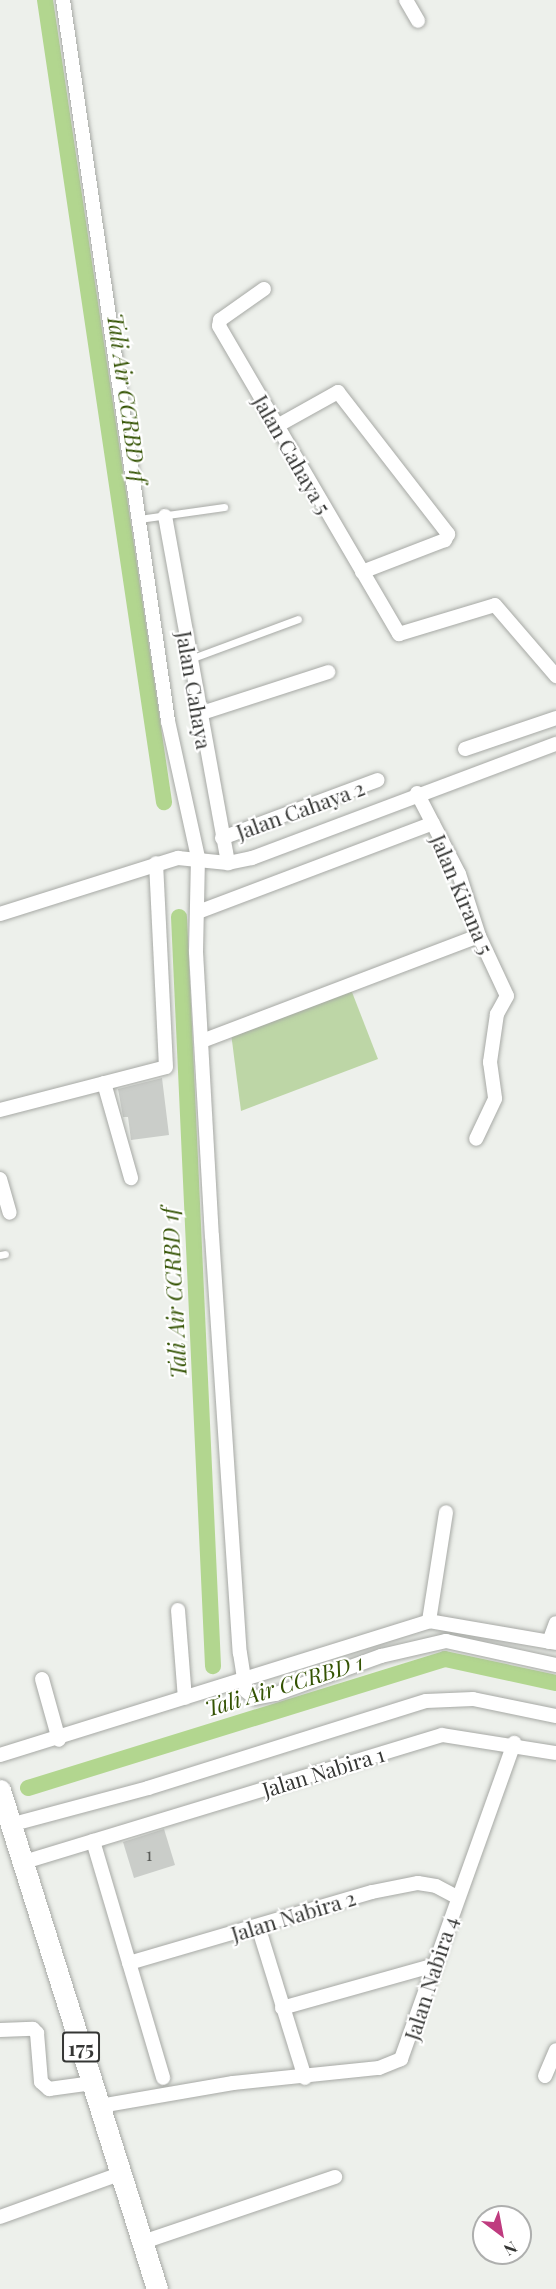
<!DOCTYPE html>
<style>
body{margin:0}
#map{position:relative;width:556px;height:2289px;overflow:hidden;background:#edf0eb;font-family:"Playfair Display",serif}
div>[style]{position:absolute}
.green>*{inset:0;background:#bdd6a6}
.canal>*{height:16px;margin:-8px;padding:0 8px;transform-origin:8px;border-radius:8px;background:#b2d68f}
.building>*{inset:0;background:#cacdc9}
.roads{filter:drop-shadow(0 0 2px #a7a9a5) drop-shadow(0 0 2px #a7a9a5)}
.lane>*{height:7px;margin:-3.5px;padding:0 3.5px;transform-origin:3.5px;border-radius:3.5px;background:#fff}
.street>*{height:14px;margin:-7px;padding:0 7px;transform-origin:7px;border-radius:7px;background:#fff}
.primary>*{height:21px;margin:-10.5px;padding:0 10.5px;transform-origin:10.5px;border-radius:10.5px;background:#fff}
span{translate:-50% -50%;white-space:nowrap;text-align:center;line-height:1.15;-webkit-text-stroke:4.5px #fff;paint-order:stroke}
.number-label{font-size:18px;color:#5a5c59}
.number-label span{-webkit-text-stroke-width:0}
.shield-label span{padding:2px 4px;background:#fff;border:2px solid;border-radius:4px;-webkit-text-stroke-width:0}
.shield-label{font-size:20px;color:#353634;font-weight:700}
.street-label{font-size:21px;color:#353634}
.water-label{font-size:22px;color:#345303;font-style:italic}
.north{position:absolute;left:472px;top:2205px;width:60px;height:60px;box-sizing:border-box;background:#fff;border:2px solid #aeafae;border-radius:50%;rotate:148deg;font-size:16px;font-weight:700;line-height:24px;text-align:center;color:#353634}
.north::after{content:'';display:block;margin:auto;width:21px;height:27px;background:#bf3b7f;clip-path:polygon(50% 0,100% 100%,50% 72%,0 100%)}
</style>
<div id="map">
<div class="green">
<i style="clip-path:polygon(350px 987px,378px 1059px,241px 1111px,231px 1033px)"></i>
</div>
<div class="canal">
<i style="left:45px;top:0;width:811px;rotate:81.56deg"></i>
<i style="left:179px;top:917px;width:750px;rotate:87.4deg"></i>
<i style="left:28px;top:1788px;width:436px;rotate:-17.2deg"></i>
<i style="left:445px;top:1659px;width:114px;rotate:12.2deg"></i>
</div>
<div class="building">
<i style="clip-path:polygon(162px 1078px,169px 1135px,131px 1140px,128px 1117px,123px 1117px,118px 1089px)"></i>
<i style="clip-path:polygon(164px 1829px,175px 1865px,134px 1878px,123px 1842px)"></i>
</div>
<div class="roads">
<div class="lane">
<i style="left:139px;top:519px;width:86px;rotate:-8deg"></i>
<i style="left:190px;top:659px;width:115px;rotate:-20.3deg"></i>
<i style="left:0;top:1255px;width:5px;rotate:-11deg"></i>
</div>
<div class="street">
<i style="left:63px;top:0;width:729px;rotate:81.71deg"></i>
<i style="left:168px;top:721px;width:139px;rotate:77.6deg"></i>
<i style="left:198px;top:857px;width:95px;rotate:91.2deg"></i>
<i style="left:196px;top:952px;width:284px;rotate:86.8deg"></i>
<i style="left:212px;top:1236px;width:418px;rotate:86.2deg"></i>
<i style="left:240px;top:1653px;width:38px;rotate:81deg"></i>
<i style="left:246px;top:1691px;width:11px;rotate:38deg"></i>
<i style="left:255px;top:1698px;width:21px;rotate:-11deg"></i>
<i style="left:276px;top:1694px;width:112px;rotate:-19.9deg"></i>
<i style="left:381px;top:1656px;width:67px;rotate:-13deg"></i>
<i style="left:446px;top:1641px;width:113px;rotate:12.3deg"></i>
<i style="left:406px;top:0;width:24px;rotate:60deg"></i>
<i style="left:264px;top:289px;width:54px;rotate:144.8deg"></i>
<i style="left:220px;top:320px;width:6px;rotate:99deg"></i>
<i style="left:219px;top:326px;width:357px;rotate:59.7deg"></i>
<i style="left:399px;top:634px;width:100px;rotate:-16.8deg"></i>
<i style="left:495px;top:605px;width:94px;rotate:49.3deg"></i>
<i style="left:277px;top:426px;width:70px;rotate:-29.1deg"></i>
<i style="left:338px;top:392px;width:180px;rotate:52.2deg"></i>
<i style="left:448px;top:534px;width:7px;rotate:117deg"></i>
<i style="left:445px;top:540px;width:89px;rotate:158.9deg"></i>
<i style="left:165px;top:516px;width:353px;rotate:79.7deg"></i>
<i style="left:199px;top:714px;width:136px;rotate:-18deg"></i>
<i style="left:465px;top:749px;width:96px;rotate:-18.8deg"></i>
<i style="left:417px;top:793px;width:91px;rotate:62.6deg"></i>
<i style="left:459px;top:874px;width:65px;rotate:72.1deg"></i>
<i style="left:479px;top:936px;width:66px;rotate:65deg"></i>
<i style="left:507px;top:996px;width:21px;rotate:119deg"></i>
<i style="left:497px;top:1014px;width:49px;rotate:98.3deg"></i>
<i style="left:490px;top:1062px;width:37px;rotate:82deg"></i>
<i style="left:495px;top:1099px;width:44px;rotate:115.4deg"></i>
<i style="left:222px;top:838px;width:166px;rotate:-20.4deg"></i>
<i style="left:198px;top:912px;width:251px;rotate:-20.7deg"></i>
<i style="left:0;top:914px;width:187px;rotate:-17.5deg"></i>
<i style="left:178px;top:858px;width:50px;rotate:5.7deg"></i>
<i style="left:228px;top:863px;width:25px;rotate:-12deg"></i>
<i style="left:252px;top:858px;width:325px;rotate:-20.6deg"></i>
<i style="left:202px;top:1041px;width:296px;rotate:-20.8deg"></i>
<i style="left:104px;top:1083px;width:99px;rotate:74.1deg"></i>
<i style="left:0;top:1110px;width:171px;rotate:-14.5deg"></i>
<i style="left:166px;top:1067px;width:204px;rotate:-92.8deg"></i>
<i style="left:0;top:1179px;width:35px;rotate:74deg"></i>
<i style="left:178px;top:1610px;width:88px;rotate:85.5deg"></i>
<i style="left:429px;top:1621px;width:110px;rotate:-81.1deg"></i>
<i style="left:549px;top:1642px;width:20px;rotate:-70deg"></i>
<i style="left:42px;top:1679px;width:63px;rotate:74.4deg"></i>
<i style="left:0;top:1755px;width:449px;rotate:-17.3deg"></i>
<i style="left:429px;top:1621px;width:129px;rotate:9.8deg"></i>
<i style="left:10px;top:1825px;width:143px;rotate:-15deg"></i>
<i style="left:148px;top:1788px;width:291px;rotate:-17.4deg"></i>
<i style="left:426px;top:1701px;width:47px;rotate:-2.4deg"></i>
<i style="left:473px;top:1699px;width:85px;rotate:11.6deg"></i>
<i style="left:93px;top:1841px;width:247px;rotate:73.5deg"></i>
<i style="left:21px;top:1863px;width:440px;rotate:-16.9deg"></i>
<i style="left:442px;top:1735px;width:115px;rotate:9deg"></i>
<i style="left:258px;top:1926px;width:159px;rotate:72.8deg"></i>
<i style="left:129px;top:1963px;width:253px;rotate:-16.3deg"></i>
<i style="left:372px;top:1892px;width:47px;rotate:-11.1deg"></i>
<i style="left:418px;top:1883px;width:18px;rotate:9deg"></i>
<i style="left:436px;top:1886px;width:24px;rotate:28deg"></i>
<i style="left:282px;top:2008px;width:159px;rotate:-15.7deg"></i>
<i style="left:0;top:2030px;width:33px;rotate:-2deg"></i>
<i style="left:33px;top:2029px;width:6px;rotate:45deg"></i>
<i style="left:37px;top:2033px;width:49px;rotate:85.3deg"></i>
<i style="left:41px;top:2082px;width:11px;rotate:41deg"></i>
<i style="left:49px;top:2089px;width:44px;rotate:-7.8deg"></i>
<i style="left:545px;top:2076px;width:28px;rotate:-67deg"></i>
<i style="left:100px;top:2106px;width:135px;rotate:-9.8deg"></i>
<i style="left:233px;top:2083px;width:147px;rotate:-5.9deg"></i>
<i style="left:379px;top:2068px;width:24px;rotate:-22deg"></i>
<i style="left:401px;top:2059px;width:336px;rotate:-70.3deg"></i>
<i style="left:0;top:2217px;width:130px;rotate:-19.8deg"></i>
<i style="left:143px;top:2242px;width:203px;rotate:-18.7deg"></i>
</div>
<div class="primary">
<i style="left:0;top:1790px;width:523px;rotate:72.53deg"></i>
</div>
</div>
<div class="number-label">
<span style="left:149px;top:1854px">1</span>
</div>
<div class="shield-label">
<span style="left:81px;top:2047px">175</span>
</div>
<div class="street-label">
<span style="left:293px;top:454px;rotate:60deg">Jalan Cahaya 5</span>
<span style="left:195px;top:690px;rotate:80deg">Jalan Cahaya</span>
<span style="left:300px;top:809px;rotate:-20deg">Jalan Cahaya 2</span>
<span style="left:463px;top:894px;rotate:67deg">Jalan Kirana 5</span>
<span style="left:323px;top:1771px;rotate:-17deg">Jalan Nabira 1</span>
<span style="left:293px;top:1915px;rotate:-17deg">Jalan Nabira 2</span>
<span style="left:430px;top:1978px;rotate:-72deg">Jalan Nabira 4</span>
</div>
<div class="water-label">
<span style="left:127px;top:398px;rotate:82deg">Tali Air CCRBD 1f</span>
<span style="left:174px;top:1293px;rotate:-93deg">Tali Air CCRBD 1f</span>
<span style="left:284px;top:1685px;rotate:-17deg">Tali Air CCRBD 1</span>
</div>
<div class="north">N</div>
</div>
